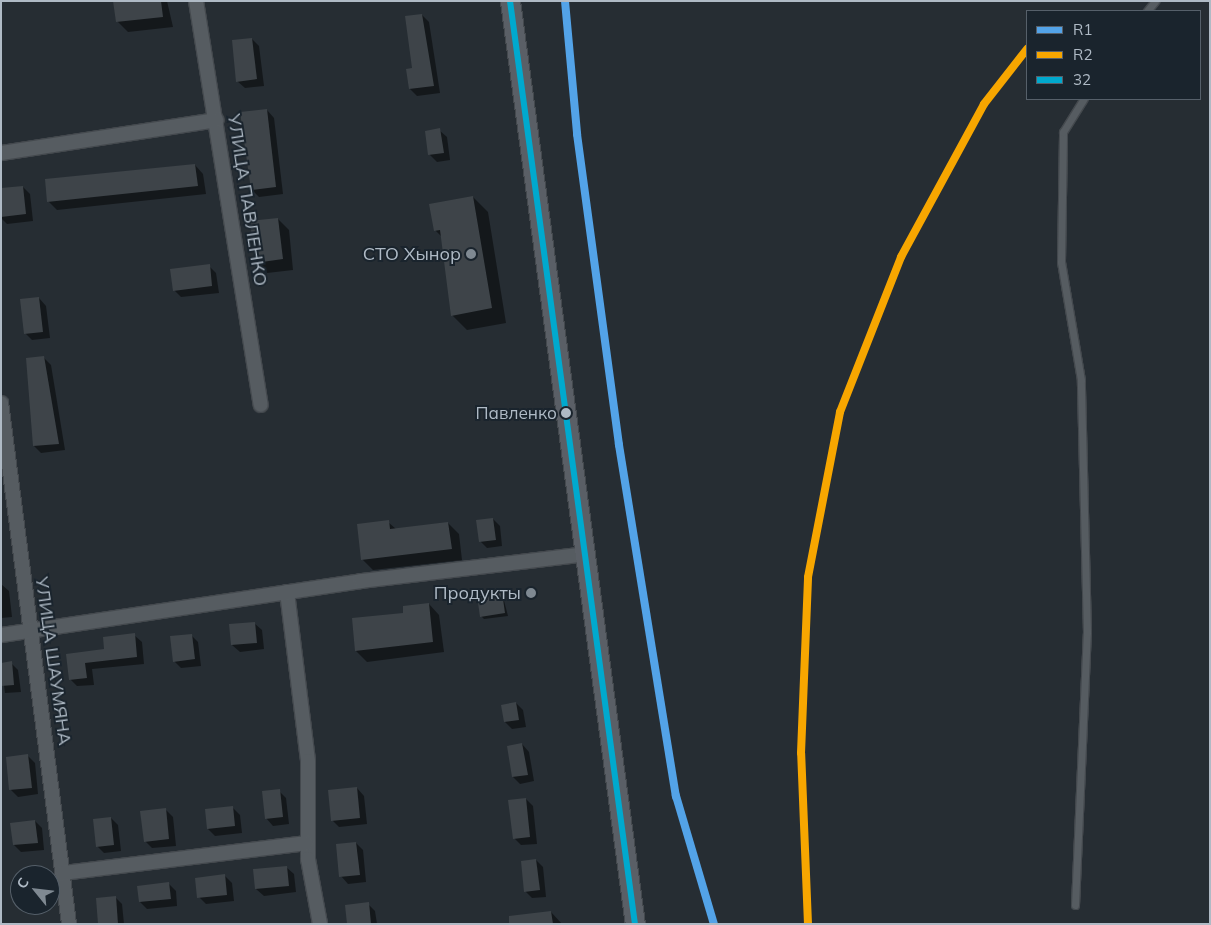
<!DOCTYPE html>
<meta charset="utf-8">
<style>
body{margin:0}
#map{position:relative;width:1211px;height:925px;overflow:hidden;background:#262d33;font-family:Mulish,sans-serif}
div>[style]{position:absolute}
[style*='--x']{left:calc(var(--x)*1px);top:calc(var(--y)*1px);width:calc(var(--w)*1px);rotate:calc(var(--a)*1deg)}
.shadow>*{inset:0;background:#0007}
.building>*{inset:0;background:#3e4449}
.roads{filter:drop-shadow(1px 0 #44494e) drop-shadow(-1px 0 #44494e) drop-shadow(0 1px #44494e) drop-shadow(0 -1px #44494e)}
.lane>*{height:7px;margin:-3.5px;padding:0 3.5px;transform-origin:3.5px;border-radius:3.5px;background:#565c61}
.street>*{height:14px;margin:-7px;padding:0 7px;transform-origin:7px;border-radius:7px;background:#565c61}
.secondary>*{height:19px;margin:-9.5px;padding:0 9.5px;transform-origin:9.5px;border-radius:9.5px;background:#5a5f66}
.bus-1>*{height:6px;margin:-3px;padding:0 3px;transform-origin:3px;border-radius:3px;background:#00a9ce}
.rail-1>*{height:8px;margin:-4px;padding:0 4px;transform-origin:4px;border-radius:4px;background:#53a3e8}
.rail-2>*{height:8px;margin:-4px;padding:0 4px;transform-origin:4px;border-radius:4px;background:#f7a600}
.dots>*{width:14px;height:14px;translate:-50% -50%;box-sizing:border-box;border:2px solid #1a242d;border-radius:50%}
span{translate:-50% -50%;white-space:nowrap;text-align:center;line-height:1.15;-webkit-text-stroke:4px #1a242d;paint-order:stroke}
.bus-label{font-size:17px;color:#afbac5}
.right{translate:-100% -50%;text-align:right}
.street-label{font-size:18px;color:#afbac5}
.poi-label{font-size:18px;color:#afbac5}
.frame{position:absolute;inset:0;border:2px solid #afbac5;pointer-events:none}
.legend{position:absolute;left:1026px;top:10px;width:175px;height:90px;box-sizing:border-box;background:#1a242d;border:1px solid #56606a;margin:0;padding:6px 9px;list-style:none;font-size:15px;color:#afbac5}
.legend li{display:flex;align-items:center;gap:10px;height:25px}
.legend b{width:25px;border:1px solid #56606a}
.north{position:absolute;left:10px;top:865px;width:50px;height:50px;box-sizing:border-box;background:#1a242d;border:1px solid #56606a;border-radius:50%;rotate:299deg;font-size:14px;font-weight:700;line-height:20px;text-align:center;color:#afbac5}
.north::after{content:'';display:block;margin:auto;width:18px;height:22px;background:#7f8992;clip-path:polygon(50% 0,100% 100%,50% 72%,0 100%)}
</style>
<div id="map">
<div class="shadow">
<i style="clip-path:polygon(115px 1px,167px 1px,173px 27px,128px 32px,117px 21px)"></i>
<i style="clip-path:polygon(422px 15px,429px 22px,440px 93px,417px 96px,410px 89px)"></i>
<i style="clip-path:polygon(252px 39px,259px 46px,264px 86px,245px 88px,237px 81px)"></i>
<i style="clip-path:polygon(267px 110px,274px 118px,283px 194px,259px 197px,252px 190px)"></i>
<i style="clip-path:polygon(439px 130px,447px 137px,450px 160px,437px 162px,430px 155px)"></i>
<i style="clip-path:polygon(195px 165px,203px 174px,206px 194px,57px 210px,48px 201px)"></i>
<i style="clip-path:polygon(23px 187px,30px 194px,33px 221px,7px 224px,1px 218px,1px 189px)"></i>
<i style="clip-path:polygon(473px 197px,488px 212px,506px 323px,467px 330px,452px 315px,442px 237px,435px 230px)"></i>
<i style="clip-path:polygon(278px 219px,289px 230px,293px 270px,267px 273px,256px 262px)"></i>
<i style="clip-path:polygon(209px 266px,216px 273px,219px 293px,181px 297px,174px 290px)"></i>
<i style="clip-path:polygon(39px 298px,46px 306px,50px 338px,32px 340px,25px 333px)"></i>
<i style="clip-path:polygon(44px 358px,51px 365px,65px 450px,41px 453px,34px 446px,27px 359px)"></i>
<i style="clip-path:polygon(493px 519px,500px 526px,502px 546px,487px 548px,480px 541px)"></i>
<i style="clip-path:polygon(388px 522px,396px 529px,448px 523px,459px 534px,462px 560px,373px 570px,362px 559px)"></i>
<i style="clip-path:polygon(1px 584px,9px 591px,12px 617px,1px 618px)"></i>
<i style="clip-path:polygon(502px 593px,508px 616px,484px 619px,481px 616px)"></i>
<i style="clip-path:polygon(429px 604px,439px 615px,444px 652px,367px 662px,356px 651px,405px 614px)"></i>
<i style="clip-path:polygon(254px 623px,262px 630px,264px 649px,240px 652px,232px 645px)"></i>
<i style="clip-path:polygon(134px 635px,142px 642px,144px 664px,92px 669px,94px 685px,77px 686px,70px 679px,67px 655px,105px 650px)"></i>
<i style="clip-path:polygon(191px 635px,198px 642px,201px 666px,181px 668px,174px 661px)"></i>
<i style="clip-path:polygon(11px 663px,18px 670px,21px 692px,5px 693px,1px 664px)"></i>
<i style="clip-path:polygon(516px 703px,523px 710px,526px 727px,512px 729px,505px 722px)"></i>
<i style="clip-path:polygon(522px 744px,529px 752px,534px 781px,520px 784px,513px 777px)"></i>
<i style="clip-path:polygon(28px 756px,35px 763px,38px 794px,18px 797px,11px 790px)"></i>
<i style="clip-path:polygon(357px 788px,364px 796px,367px 824px,339px 827px,332px 820px)"></i>
<i style="clip-path:polygon(279px 791px,286px 798px,289px 824px,273px 826px,266px 818px)"></i>
<i style="clip-path:polygon(526px 799px,533px 806px,537px 844px,521px 845px,514px 838px)"></i>
<i style="clip-path:polygon(233px 808px,240px 815px,242px 833px,215px 836px,208px 829px)"></i>
<i style="clip-path:polygon(165px 809px,173px 817px,176px 846px,152px 848px,145px 841px)"></i>
<i style="clip-path:polygon(111px 818px,118px 825px,121px 851px,104px 853px,97px 846px)"></i>
<i style="clip-path:polygon(35px 821px,42px 828px,44px 850px,21px 852px,14px 845px)"></i>
<i style="clip-path:polygon(356px 843px,363px 850px,366px 882px,348px 884px,341px 876px)"></i>
<i style="clip-path:polygon(536px 860px,543px 867px,546px 897px,532px 898px,525px 891px)"></i>
<i style="clip-path:polygon(286px 867px,294px 874px,296px 892px,264px 896px,256px 889px)"></i>
<i style="clip-path:polygon(40px 873px,42px 875px,24px 875px)"></i>
<i style="clip-path:polygon(225px 876px,232px 883px,234px 901px,206px 904px,199px 897px)"></i>
<i style="clip-path:polygon(169px 884px,176px 891px,177px 906px,147px 909px,140px 902px)"></i>
<i style="clip-path:polygon(115px 897px,122px 904px,124px 924px,100px 924px)"></i>
<i style="clip-path:polygon(368px 904px,375px 911px,377px 924px,349px 924px)"></i>
<i style="clip-path:polygon(551px 912px,562px 924px,532px 924px)"></i>
</div>
<div class="building">
<i style="clip-path:polygon(113px 1px,161px 1px,163px 17px,116px 22px)"></i>
<i style="clip-path:polygon(422px 14px,434px 86px,409px 89px,406px 69px,412px 68px,405px 16px)"></i>
<i style="clip-path:polygon(252px 38px,257px 79px,236px 82px,232px 40px)"></i>
<i style="clip-path:polygon(267px 109px,276px 187px,251px 190px,240px 112px)"></i>
<i style="clip-path:polygon(440px 128px,444px 153px,428px 155px,425px 131px)"></i>
<i style="clip-path:polygon(195px 164px,198px 186px,47px 202px,45px 179px)"></i>
<i style="clip-path:polygon(23px 186px,26px 214px,1px 217px,1px 188px)"></i>
<i style="clip-path:polygon(473px 196px,492px 308px,451px 316px,440px 230px,434px 231px,429px 204px)"></i>
<i style="clip-path:polygon(278px 218px,283px 259px,255px 263px,250px 221px)"></i>
<i style="clip-path:polygon(210px 264px,212px 286px,173px 291px,170px 269px)"></i>
<i style="clip-path:polygon(39px 297px,43px 332px,24px 334px,20px 299px)"></i>
<i style="clip-path:polygon(44px 356px,59px 444px,33px 446px,26px 358px)"></i>
<i style="clip-path:polygon(493px 518px,496px 540px,479px 542px,476px 520px)"></i>
<i style="clip-path:polygon(389px 520px,390px 529px,448px 522px,452px 549px,361px 560px,357px 524px)"></i>
<i style="clip-path:polygon(502px 592px,505px 613px,480px 617px,477px 595px)"></i>
<i style="clip-path:polygon(429px 603px,433px 642px,355px 651px,352px 618px,403px 613px,403px 606px)"></i>
<i style="clip-path:polygon(255px 622px,257px 643px,231px 645px,229px 624px)"></i>
<i style="clip-path:polygon(135px 633px,137px 657px,85px 663px,87px 678px,69px 680px,66px 654px,104px 649px,103px 637px)"></i>
<i style="clip-path:polygon(192px 634px,195px 659px,173px 662px,170px 636px)"></i>
<i style="clip-path:polygon(12px 661px,14px 685px,1px 686px,1px 663px)"></i>
<i style="clip-path:polygon(516px 702px,519px 720px,504px 722px,501px 705px)"></i>
<i style="clip-path:polygon(522px 743px,528px 775px,512px 777px,507px 746px)"></i>
<i style="clip-path:polygon(28px 754px,32px 788px,9px 790px,6px 757px)"></i>
<i style="clip-path:polygon(357px 787px,360px 818px,331px 821px,328px 790px)"></i>
<i style="clip-path:polygon(280px 789px,283px 817px,265px 819px,262px 791px)"></i>
<i style="clip-path:polygon(526px 798px,530px 837px,513px 839px,508px 800px)"></i>
<i style="clip-path:polygon(233px 806px,235px 826px,207px 829px,205px 809px)"></i>
<i style="clip-path:polygon(166px 808px,169px 839px,144px 842px,140px 811px)"></i>
<i style="clip-path:polygon(111px 817px,114px 845px,96px 847px,93px 819px)"></i>
<i style="clip-path:polygon(35px 820px,38px 843px,13px 845px,10px 823px)"></i>
<i style="clip-path:polygon(356px 842px,360px 875px,339px 877px,336px 844px)"></i>
<i style="clip-path:polygon(536px 859px,540px 890px,524px 892px,521px 861px)"></i>
<i style="clip-path:polygon(287px 866px,289px 886px,255px 889px,253px 869px)"></i>
<i style="clip-path:polygon(225px 874px,227px 895px,197px 898px,195px 878px)"></i>
<i style="clip-path:polygon(169px 882px,171px 899px,139px 902px,137px 886px)"></i>
<i style="clip-path:polygon(116px 896px,118px 924px,98px 924px,96px 898px)"></i>
<i style="clip-path:polygon(369px 902px,371px 924px,347px 924px,345px 905px)"></i>
<i style="clip-path:polygon(551px 911px,553px 924px,509px 924px,509px 916px)"></i>
</div>
<div class="roads">
<div class="lane">
<i style="--x:1147;--y:11;--w:13;--a:-51"></i>
<i style="--x:1075;--y:905;--w:272;--a:-87.5"></i>
<i style="--x:1087;--y:633;--w:253;--a:-91.4"></i>
<i style="--x:1081;--y:380;--w:120;--a:-99.6"></i>
<i style="--x:1061;--y:262;--w:130;--a:-89.1"></i>
<i style="--x:1063;--y:132;--w:39;--a:-58"></i>
</div>
<div class="street">
<i style="--x:196;--y:1;--w:409;--a:80.9"></i>
<i style="--x:1;--y:153;--w:218;--a:-8.7"></i>
<i style="--x:1;--y:403;--w:525;--a:82.56"></i>
<i style="--x:287;--y:592;--w:170;--a:82.9"></i>
<i style="--x:308;--y:761;--w:98;--a:90"></i>
<i style="--x:308;--y:859;--w:66;--a:79.5"></i>
<i style="--x:1;--y:635;--w:364;--a:-8.5"></i>
<i style="--x:361;--y:581;--w:227;--a:-6.8"></i>
<i style="--x:63;--y:873;--w:245;--a:-7"></i>
</div>
<div class="secondary">
<i style="--x:510;--y:1;--w:931;--a:82.29"></i>
</div>
</div>
<div class="bus-1">
<i style="--x:510;--y:1;--w:931;--a:82.29"></i>
</div>
<div class="rail-1">
<i style="--x:565;--y:1;--w:134;--a:84.8"></i>
<i style="--x:577;--y:134;--w:314;--a:82.3"></i>
<i style="--x:619;--y:445;--w:356;--a:80.8"></i>
<i style="--x:676;--y:796;--w:134;--a:73.5"></i>
</div>
<div class="rail-2">
<i style="--x:808;--y:924;--w:171;--a:-92.3"></i>
<i style="--x:801;--y:753;--w:176;--a:-87.7"></i>
<i style="--x:808;--y:577;--w:168;--a:-79"></i>
<i style="--x:840;--y:412;--w:167;--a:-68.5"></i>
<i style="--x:901;--y:257;--w:174;--a:-61.5"></i>
<i style="--x:984;--y:104;--w:70;--a:-52"></i>
</div>
<div class="dots">
<i style="left:471px;top:254px;background:#7f8992"></i>
<i style="left:566px;top:413px;background:#afbac5"></i>
<i style="left:531px;top:593px;background:#7f8992"></i>
</div>
<div class="bus-label">
<span class="right" style="left:557px;top:413px">Павленко</span>
</div>
<div class="street-label">
<span style="left:247px;top:200px;rotate:81deg">УЛИЦА ПАВЛЕНКО</span>
<span style="left:53px;top:661px;rotate:82deg">УЛИЦА ШАУМЯНА</span>
</div>
<div class="poi-label">
<span class="right" style="left:461px;top:254px">СТО Хынор</span>
<span class="right" style="left:521px;top:593px">Продукты</span>
</div>
<div class="frame"></div>
<ul class="legend">
<li><b style="height:6px;background:#53a3e8"></b>R1</li>
<li><b style="height:6px;background:#f7a600"></b>R2</li>
<li><b style="height:6px;background:#00a9ce"></b>32</li>
</ul>
<div class="north">С</div>
</div>
